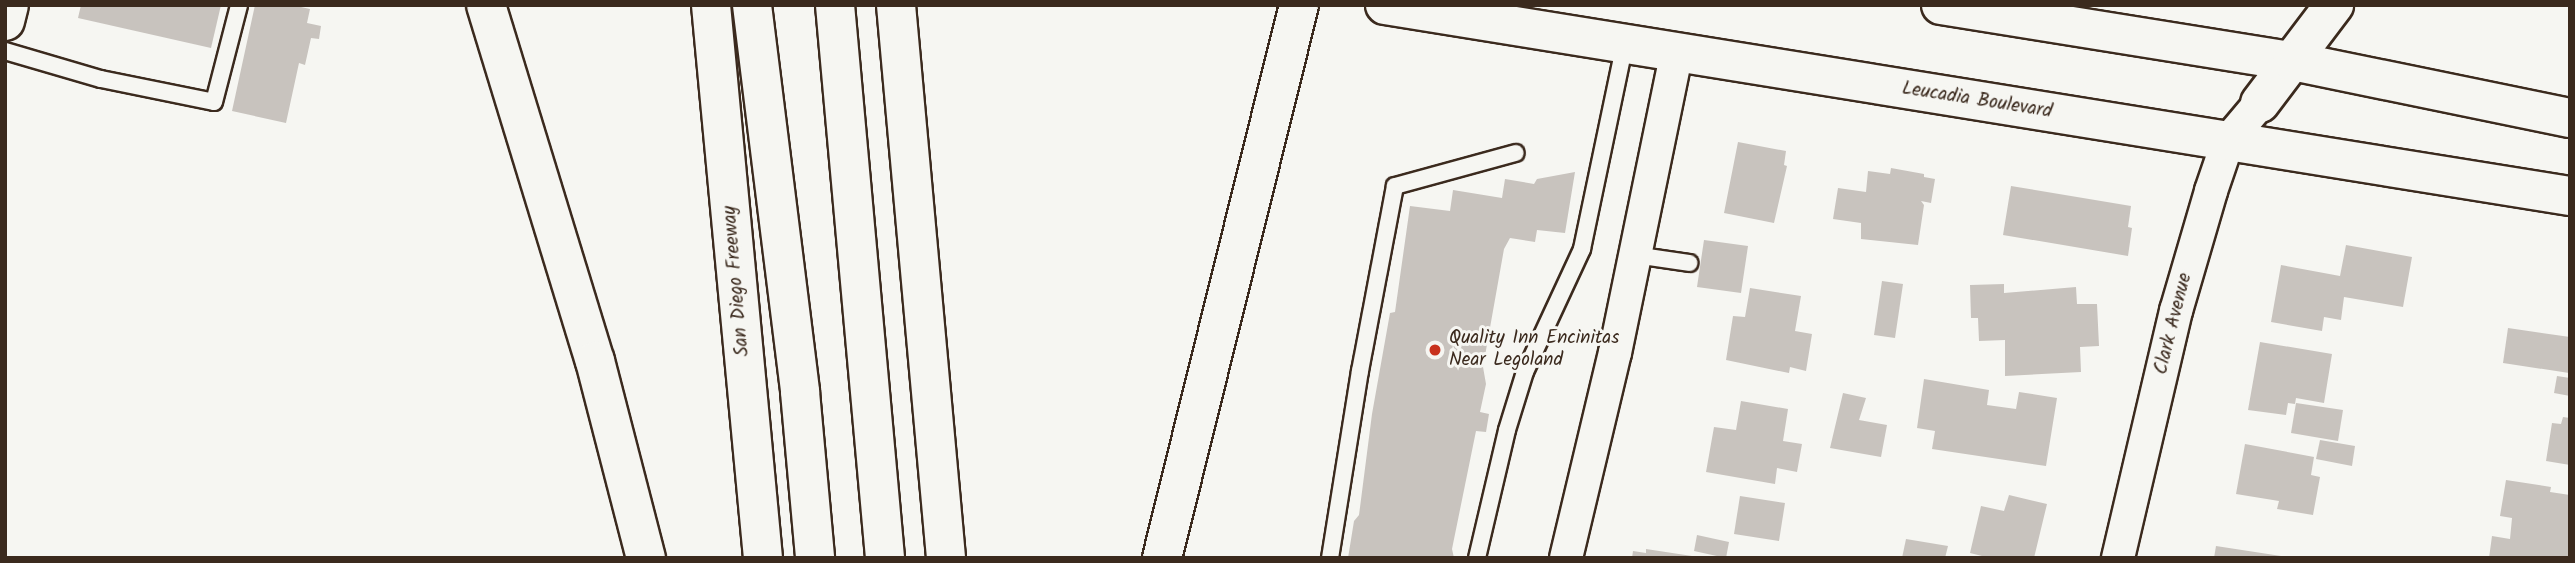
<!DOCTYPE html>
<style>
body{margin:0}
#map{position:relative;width:2575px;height:563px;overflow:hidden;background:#f6f6f2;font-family:Kalam,sans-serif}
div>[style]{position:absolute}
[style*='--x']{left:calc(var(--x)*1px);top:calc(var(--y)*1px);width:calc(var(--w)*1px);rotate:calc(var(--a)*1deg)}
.building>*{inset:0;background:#c8c3be}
.roads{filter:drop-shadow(2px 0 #3b2a1e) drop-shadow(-2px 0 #3b2a1e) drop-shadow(0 2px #3b2a1e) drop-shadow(0 -2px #3b2a1e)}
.service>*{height:16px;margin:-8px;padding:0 8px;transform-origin:8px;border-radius:8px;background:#f6f6f2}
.minor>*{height:32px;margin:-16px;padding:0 16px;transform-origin:16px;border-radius:16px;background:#f6f6f2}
.tertiary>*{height:38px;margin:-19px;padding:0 19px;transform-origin:19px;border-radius:19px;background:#f6f6f2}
.primary>*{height:38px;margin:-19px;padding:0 19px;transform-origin:19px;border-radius:19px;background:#f6f6f2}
.motorway>*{height:38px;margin:-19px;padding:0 19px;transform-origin:19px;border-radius:19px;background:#f6f6f2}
.dots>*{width:19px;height:19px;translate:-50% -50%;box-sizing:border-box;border:4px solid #f6f6f2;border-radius:50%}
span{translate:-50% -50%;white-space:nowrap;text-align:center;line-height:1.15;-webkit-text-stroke:6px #f6f6f2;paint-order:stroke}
.street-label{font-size:19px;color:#3b2a1e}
.poi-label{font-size:19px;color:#3b2a1e}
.left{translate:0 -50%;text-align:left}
.frame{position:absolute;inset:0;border:7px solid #3b2a1e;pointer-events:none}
</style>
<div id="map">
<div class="building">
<i style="clip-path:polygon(81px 5px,221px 5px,211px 48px,78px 18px)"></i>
<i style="clip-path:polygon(255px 5px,292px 5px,310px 9px,307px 23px,321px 26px,319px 39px,311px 38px,305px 65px,299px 63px,286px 123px,232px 111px)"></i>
<i style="clip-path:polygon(1738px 142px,1786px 151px,1784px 165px,1787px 166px,1774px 223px,1724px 213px)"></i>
<i style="clip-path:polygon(1891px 168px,1924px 174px,1924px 177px,1935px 179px,1931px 203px,1921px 201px,1924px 205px,1918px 245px,1861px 239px,1861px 223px,1833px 219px,1838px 188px,1866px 192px,1868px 171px,1890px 174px)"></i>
<i style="clip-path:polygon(1575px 172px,1565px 233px,1537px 230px,1535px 242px,1510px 238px,1504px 249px,1483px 367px,1486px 384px,1480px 412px,1489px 414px,1486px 432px,1476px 431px,1452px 549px,1454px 558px,1348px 558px,1354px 521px,1359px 515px,1372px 414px,1390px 313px,1395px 312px,1410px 206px,1450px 211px,1453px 190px,1502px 198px,1505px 179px,1534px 184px,1537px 179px)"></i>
<i style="clip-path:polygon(2011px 186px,2131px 206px,2128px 227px,2132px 228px,2128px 256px,2003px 235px)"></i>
<i style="clip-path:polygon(1704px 240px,1748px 246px,1741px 293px,1697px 287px)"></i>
<i style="clip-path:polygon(2346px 245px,2412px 257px,2403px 307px,2344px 297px,2341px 320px,2324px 317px,2322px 331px,2271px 322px,2281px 265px,2340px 276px)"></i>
<i style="clip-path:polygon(1882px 281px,1903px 284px,1895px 338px,1874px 335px)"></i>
<i style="clip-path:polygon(2004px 284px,2004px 293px,2076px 287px,2077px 304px,2097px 304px,2099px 346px,2080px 347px,2081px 372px,2005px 376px,2005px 340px,1979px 341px,1978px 318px,1971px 318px,1970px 285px)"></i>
<i style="clip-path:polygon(1750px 288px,1801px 296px,1795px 331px,1812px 334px,1806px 371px,1790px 367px,1789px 373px,1726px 360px,1733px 316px,1745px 317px)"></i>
<i style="clip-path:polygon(2508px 328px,2570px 337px,2569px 373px,2503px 363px)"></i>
<i style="clip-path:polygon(2260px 342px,2332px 354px,2324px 403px,2296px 398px,2295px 404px,2288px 403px,2286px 415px,2248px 410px)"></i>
<i style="clip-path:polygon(2557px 376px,2570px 378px,2570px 396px,2554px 393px)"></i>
<i style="clip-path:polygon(1924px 379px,1989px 390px,1987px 405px,2016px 409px,2019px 392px,2057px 398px,2046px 466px,1932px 449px,1935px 431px,1917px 428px)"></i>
<i style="clip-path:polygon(1843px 393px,1866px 398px,1859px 420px,1887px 425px,1881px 457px,1830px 448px)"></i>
<i style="clip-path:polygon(1741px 401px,1788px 409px,1783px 441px,1802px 444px,1797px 472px,1777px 468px,1775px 484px,1706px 472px,1714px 427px,1736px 430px)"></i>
<i style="clip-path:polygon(2296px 403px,2343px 410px,2338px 441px,2291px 433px)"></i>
<i style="clip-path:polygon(2563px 417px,2570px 418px,2570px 465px,2546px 461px,2552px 423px,2561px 424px)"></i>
<i style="clip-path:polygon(2320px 440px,2355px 446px,2352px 466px,2316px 459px)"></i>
<i style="clip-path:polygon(2245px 444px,2314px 457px,2311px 475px,2320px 477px,2313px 515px,2277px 509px,2279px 501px,2236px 494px)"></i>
<i style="clip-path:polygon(2506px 480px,2551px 487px,2550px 492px,2570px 495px,2570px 558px,2489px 558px,2492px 536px,2510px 539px,2512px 518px,2500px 516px)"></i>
<i style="clip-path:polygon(2009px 495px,2047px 504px,2034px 558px,1990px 558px,1970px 553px,1981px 506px,2004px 511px)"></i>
<i style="clip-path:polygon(1740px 496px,1785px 503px,1779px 541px,1734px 534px)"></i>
<i style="clip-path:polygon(1697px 535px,1729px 542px,1726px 558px,1694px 551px)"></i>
<i style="clip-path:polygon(1906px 539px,1948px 546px,1945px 558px,1902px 558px)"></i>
<i style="clip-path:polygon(2216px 546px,2281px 556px,2280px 558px,2214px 558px)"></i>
<i style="clip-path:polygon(1646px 549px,1692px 556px,1692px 558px,1632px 558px,1633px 551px,1646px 553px)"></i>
</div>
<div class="roads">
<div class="service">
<i style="--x:5;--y:51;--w:100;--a:16.3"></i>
<i style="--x:101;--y:79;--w:115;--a:11.5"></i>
<i style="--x:214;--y:102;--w:100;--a:-75.5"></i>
<i style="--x:1635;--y:255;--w:55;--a:8.4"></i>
<i style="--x:1330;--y:558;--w:189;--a:-80.9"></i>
<i style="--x:1360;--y:371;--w:188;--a:-79.3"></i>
<i style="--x:1395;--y:186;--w:125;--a:-15.3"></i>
<i style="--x:1477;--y:558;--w:131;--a:-76.8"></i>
<i style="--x:1507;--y:430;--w:61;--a:-72.8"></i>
<i style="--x:1525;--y:372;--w:136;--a:-65.1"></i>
<i style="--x:1582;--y:249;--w:209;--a:-78.2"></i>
</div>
<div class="minor">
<i style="--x:1566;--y:558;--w:211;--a:-76.6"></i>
<i style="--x:1615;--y:353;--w:307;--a:-78.4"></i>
<i style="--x:2118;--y:558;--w:254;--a:-76.8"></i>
<i style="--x:2176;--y:311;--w:125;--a:-73.7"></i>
<i style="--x:2211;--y:191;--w:53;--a:-71.2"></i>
<i style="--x:2228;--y:141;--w:50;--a:-49.9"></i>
</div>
<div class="tertiary">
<i style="--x:5;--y:21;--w:16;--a:-76"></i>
<i style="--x:2260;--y:103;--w:123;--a:-52.9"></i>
</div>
<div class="primary">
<i style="--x:1385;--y:5;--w:1200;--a:9.16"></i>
<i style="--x:1941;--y:5;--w:355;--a:9.1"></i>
<i style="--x:2292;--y:61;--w:284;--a:11.6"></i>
</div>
<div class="motorway">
<i style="--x:486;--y:5;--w:372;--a:73"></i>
<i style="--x:595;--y:361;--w:203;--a:75.5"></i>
<i style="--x:711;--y:5;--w:555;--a:84.63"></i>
<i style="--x:752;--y:5;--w:390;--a:82.9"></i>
<i style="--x:800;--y:392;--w:167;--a:84.8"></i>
<i style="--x:835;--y:5;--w:555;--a:84.83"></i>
<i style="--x:896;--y:5;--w:555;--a:84.83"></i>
<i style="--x:1162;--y:558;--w:570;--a:-76.09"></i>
</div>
</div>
<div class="dots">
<i style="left:1435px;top:350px;background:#c8321e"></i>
</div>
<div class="street-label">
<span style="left:1977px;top:101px;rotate:9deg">Leucadia Boulevard</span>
<span style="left:737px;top:281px;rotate:-95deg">San Diego Freeway</span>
<span style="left:2174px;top:324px;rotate:-76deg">Clark Avenue</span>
</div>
<div class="poi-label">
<span class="left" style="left:1449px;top:350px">Quality Inn Encinitas<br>Near Legoland</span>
</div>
<div class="frame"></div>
</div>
